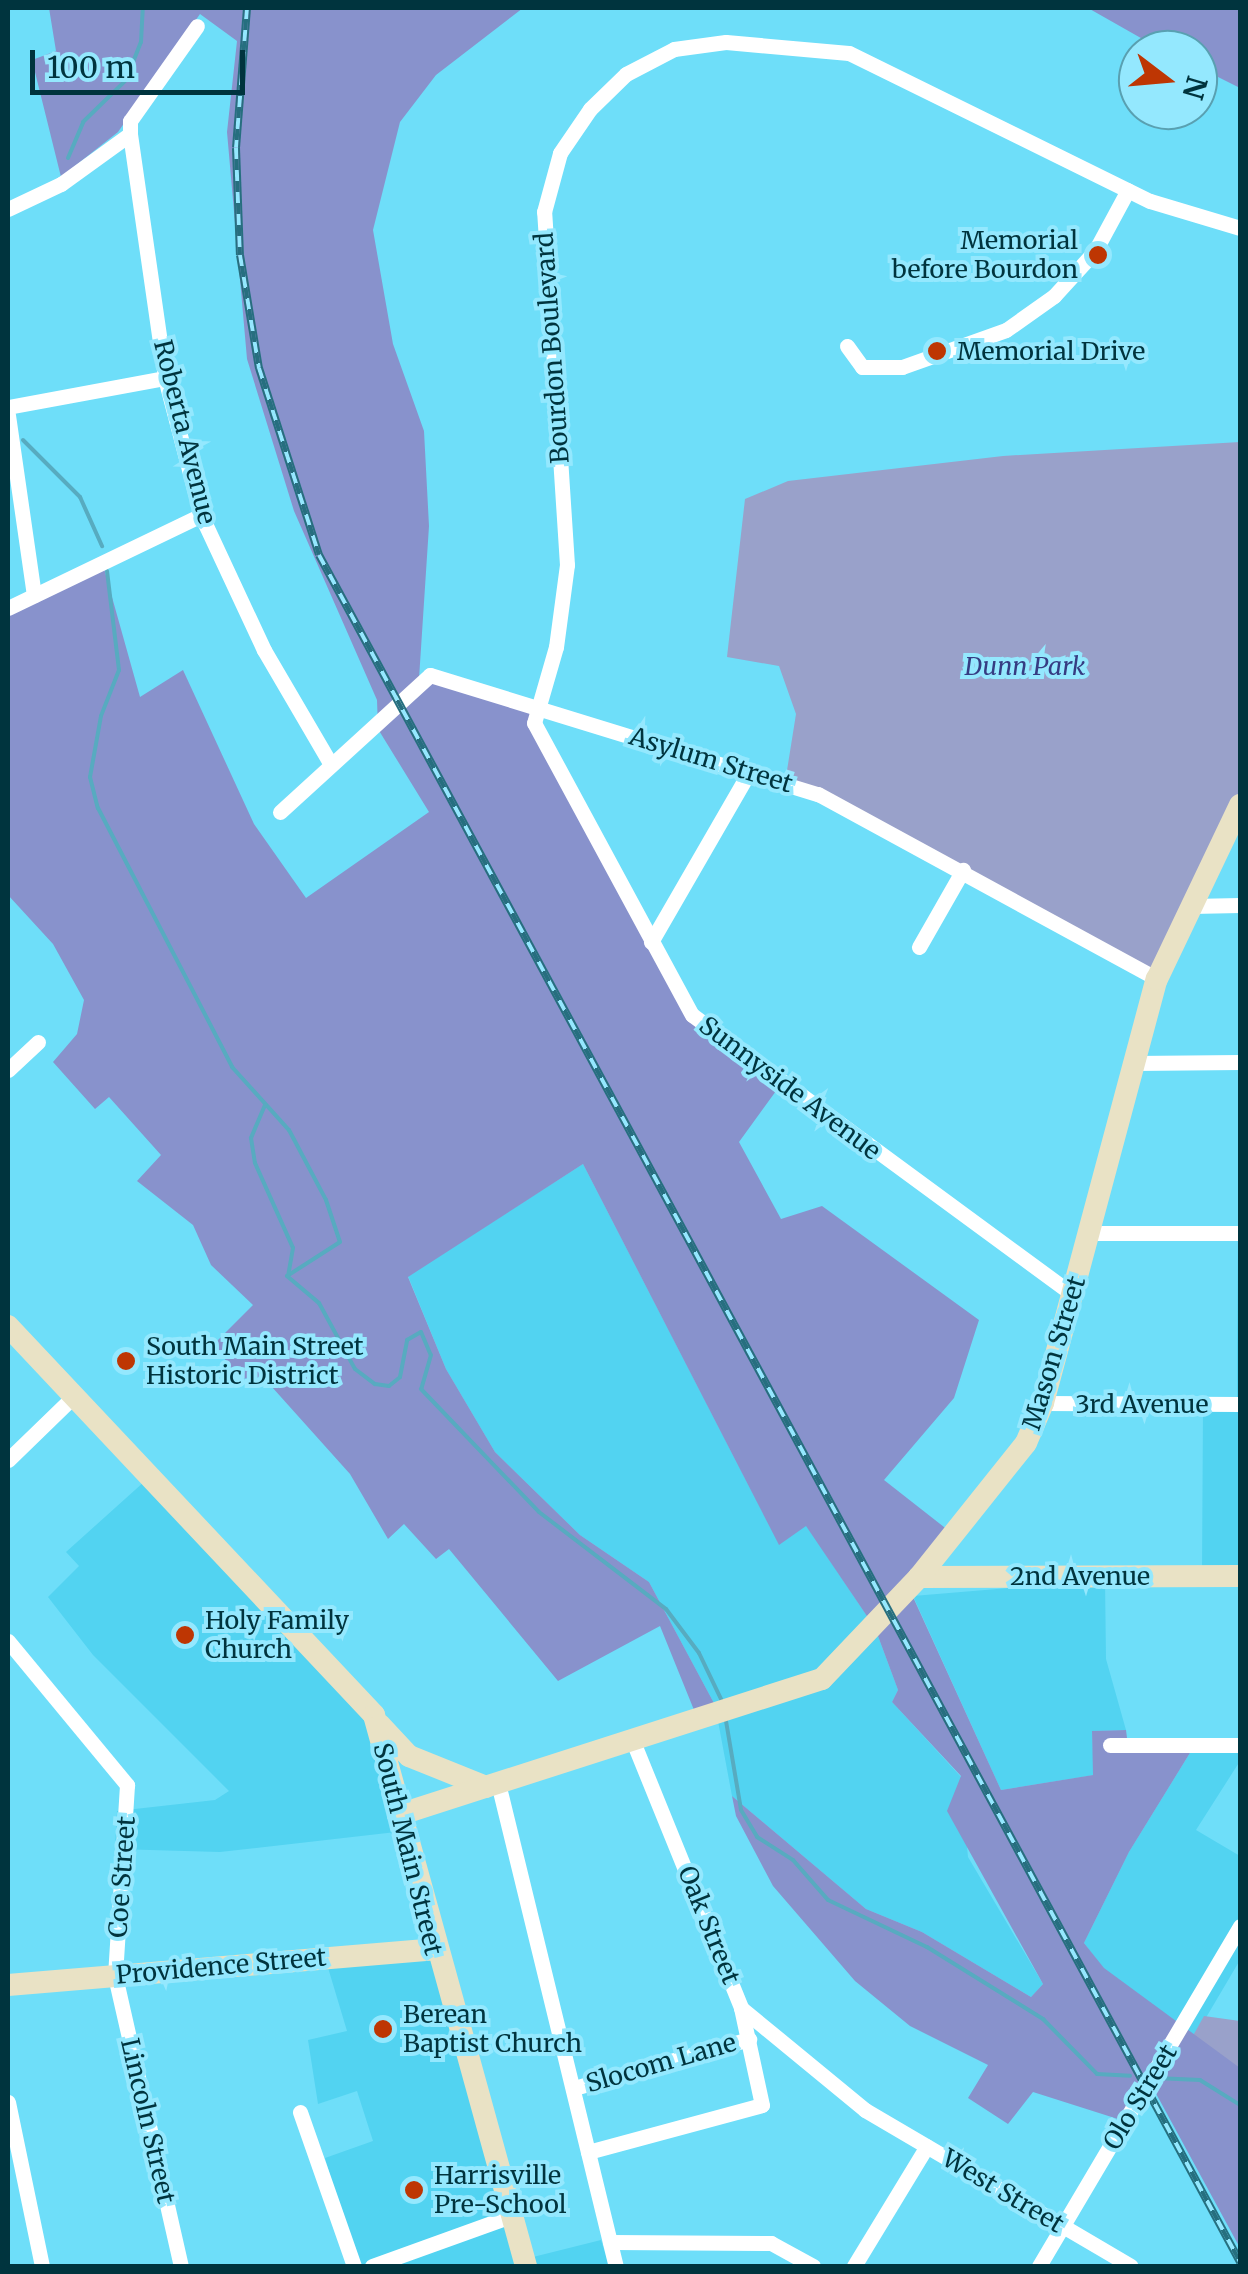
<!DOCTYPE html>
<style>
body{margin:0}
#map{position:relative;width:1248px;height:2274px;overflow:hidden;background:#6edef9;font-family:Merriweather,serif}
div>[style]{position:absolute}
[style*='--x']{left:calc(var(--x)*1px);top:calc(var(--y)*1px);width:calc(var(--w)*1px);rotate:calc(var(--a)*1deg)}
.built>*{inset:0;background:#52d3f1}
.green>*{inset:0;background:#99a1ca}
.forest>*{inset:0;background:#8892cc}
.stream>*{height:4px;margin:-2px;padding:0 2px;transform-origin:2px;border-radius:2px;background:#57abc0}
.street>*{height:15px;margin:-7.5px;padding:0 7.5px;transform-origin:7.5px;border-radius:7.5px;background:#fff}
.secondary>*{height:22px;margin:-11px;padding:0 11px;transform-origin:11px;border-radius:11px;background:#e9e2c5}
.rail>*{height:8px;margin-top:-4px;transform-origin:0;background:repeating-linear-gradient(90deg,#94e8fe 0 11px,#266f7f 0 22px);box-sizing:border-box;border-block:2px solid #266f7f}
.dots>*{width:28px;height:28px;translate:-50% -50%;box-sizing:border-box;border:5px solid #94e8fe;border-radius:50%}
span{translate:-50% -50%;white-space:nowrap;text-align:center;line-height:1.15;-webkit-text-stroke:8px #94e8fe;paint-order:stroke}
.poi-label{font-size:25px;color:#00343e}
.right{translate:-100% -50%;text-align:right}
.left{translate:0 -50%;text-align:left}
.street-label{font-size:25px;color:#00343e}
.park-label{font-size:25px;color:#363c82;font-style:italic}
.frame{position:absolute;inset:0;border:10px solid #00343e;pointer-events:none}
.north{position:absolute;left:1118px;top:30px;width:100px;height:100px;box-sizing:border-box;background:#94e8fe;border:2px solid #59a0b1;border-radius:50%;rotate:106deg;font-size:28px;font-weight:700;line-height:40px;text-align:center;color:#00343e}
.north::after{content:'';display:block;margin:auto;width:35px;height:45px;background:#be3603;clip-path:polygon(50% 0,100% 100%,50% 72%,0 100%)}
.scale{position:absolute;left:30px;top:50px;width:215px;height:45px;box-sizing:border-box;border:5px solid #00343e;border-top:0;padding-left:12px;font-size:30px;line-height:35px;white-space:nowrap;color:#00343e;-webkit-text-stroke:8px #94e8fe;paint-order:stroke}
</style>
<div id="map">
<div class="built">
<i style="clip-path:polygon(583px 1164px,779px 1544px,806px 1525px,875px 1628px,898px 1690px,892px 1702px,961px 1777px,968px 1857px,1043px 1984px,1031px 1997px,922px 1932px,866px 1909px,732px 1796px,715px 1705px,649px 1582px,580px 1535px,495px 1452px,446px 1369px,408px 1276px)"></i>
<i style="clip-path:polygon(1237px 1236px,1240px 1573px,1202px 1573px,1203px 1409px,1237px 1408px)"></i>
<i style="clip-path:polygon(145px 1481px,366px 1716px,396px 1832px,220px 1852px,115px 1849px,117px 1811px,215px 1800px,229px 1791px,93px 1655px,48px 1597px,79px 1566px,66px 1552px)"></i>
<i style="clip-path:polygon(1105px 1580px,1106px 1659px,1126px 1730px,1092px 1731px,1094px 1775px,1001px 1790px,913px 1596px)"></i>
<i style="clip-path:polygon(1193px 1748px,1240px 1748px,1240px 1761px,1196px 1830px,1240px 1856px,1240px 1960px,1194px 2038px,1103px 1968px,1084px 1943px,1129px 1852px)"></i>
<i style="clip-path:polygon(427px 1945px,517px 2261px,601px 2240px,609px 2266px,357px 2266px,325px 2158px,373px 2141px,357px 2091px,318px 2104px,308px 2040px,347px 2031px,326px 1961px)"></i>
</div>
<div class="green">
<i style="clip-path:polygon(1240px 442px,1240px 792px,1152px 973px,785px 783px,796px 714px,779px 666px,727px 657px,745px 499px,788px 481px,1003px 456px)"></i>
<i style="clip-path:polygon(1204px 2016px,1240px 2021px,1240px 2173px,1185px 2050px)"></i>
</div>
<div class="forest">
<i style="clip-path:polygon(49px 8px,523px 8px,436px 75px,400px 122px,373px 230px,393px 344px,424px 431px,429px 526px,418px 694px,440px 675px,539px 705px,533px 724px,693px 1020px,776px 1091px,739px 1142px,781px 1219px,822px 1206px,979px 1320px,954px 1398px,884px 1480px,958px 1538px,913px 1597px,1001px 1790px,1093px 1775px,1092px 1731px,1126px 1730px,1128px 1746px,1193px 1748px,1129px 1852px,1084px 1943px,1104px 1968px,1240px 2068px,1240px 2248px,1147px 2077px,1121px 2120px,1033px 2092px,1008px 2124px,968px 2098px,988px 2065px,910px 2026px,855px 1981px,773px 1886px,736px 1816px,732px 1796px,866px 1909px,922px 1932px,1031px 1997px,1043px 1984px,947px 1811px,961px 1776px,892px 1702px,898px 1690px,875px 1628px,806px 1526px,779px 1545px,583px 1164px,408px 1277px,446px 1369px,495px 1452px,580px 1535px,649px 1582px,715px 1705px,694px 1710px,660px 1626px,558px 1681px,449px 1549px,436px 1559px,404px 1524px,388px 1539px,350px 1474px,263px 1377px,239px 1379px,214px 1344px,253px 1305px,211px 1265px,193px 1225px,137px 1181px,161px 1155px,109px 1097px,95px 1109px,53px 1062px,77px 1034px,84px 1000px,53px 944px,8px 895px,8px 613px,103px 565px,140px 697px,183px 670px,254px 824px,306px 898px,429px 812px,378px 729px,377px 700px,294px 511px,247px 359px,227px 132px,237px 41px,200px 14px,118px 132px,61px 177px,32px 60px,56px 51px)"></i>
<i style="clip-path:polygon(1088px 8px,1240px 8px,1240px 88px,1198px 67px,1198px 50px,1162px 50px)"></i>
</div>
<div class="stream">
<i style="--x:68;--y:158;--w:39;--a:-67"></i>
<i style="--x:83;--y:122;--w:60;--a:-44.3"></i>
<i style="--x:126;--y:80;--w:41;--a:-68.5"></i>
<i style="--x:141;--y:42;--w:34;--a:-87"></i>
<i style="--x:23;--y:440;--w:81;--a:45"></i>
<i style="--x:80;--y:497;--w:54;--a:65.8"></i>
<i style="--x:107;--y:571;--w:100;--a:83.1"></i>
<i style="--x:119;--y:670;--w:49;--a:111.4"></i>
<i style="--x:101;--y:716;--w:62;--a:100.2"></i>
<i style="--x:90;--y:777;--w:32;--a:76"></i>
<i style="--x:98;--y:808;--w:292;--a:62.6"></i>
<i style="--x:232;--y:1067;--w:85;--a:47.9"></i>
<i style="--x:289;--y:1130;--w:79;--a:62.1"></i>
<i style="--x:326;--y:1200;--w:44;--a:71.6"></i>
<i style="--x:340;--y:1242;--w:63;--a:147.3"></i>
<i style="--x:287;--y:1276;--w:42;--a:40.2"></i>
<i style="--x:319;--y:1303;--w:75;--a:61.4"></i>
<i style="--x:355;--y:1369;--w:25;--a:37"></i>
<i style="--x:375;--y:1384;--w:14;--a:8"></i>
<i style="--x:389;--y:1386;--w:14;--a:-39"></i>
<i style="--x:400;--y:1377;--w:38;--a:-79"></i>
<i style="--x:407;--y:1340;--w:16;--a:-30"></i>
<i style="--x:421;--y:1332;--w:25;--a:67"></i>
<i style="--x:431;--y:1355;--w:35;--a:106"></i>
<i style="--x:421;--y:1389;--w:170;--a:46.2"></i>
<i style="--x:539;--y:1512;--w:160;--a:37.4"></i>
<i style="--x:666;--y:1609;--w:55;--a:53.1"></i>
<i style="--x:699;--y:1653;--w:53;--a:64.4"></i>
<i style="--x:265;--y:1105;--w:36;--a:113"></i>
<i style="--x:251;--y:1138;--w:25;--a:81"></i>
<i style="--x:255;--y:1163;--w:93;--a:65.9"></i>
<i style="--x:293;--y:1248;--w:28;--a:100"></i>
<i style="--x:726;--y:1721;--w:90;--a:80.4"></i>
<i style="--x:741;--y:1810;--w:31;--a:59"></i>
<i style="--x:757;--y:1837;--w:43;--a:32.6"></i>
<i style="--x:793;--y:1860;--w:53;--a:48.8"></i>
<i style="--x:828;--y:1900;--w:110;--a:25.4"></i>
<i style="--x:927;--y:1947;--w:137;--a:31.8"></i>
<i style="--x:1043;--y:2019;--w:77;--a:45.5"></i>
<i style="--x:1097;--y:2074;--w:33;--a:3"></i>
<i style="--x:1156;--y:2078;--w:44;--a:2.6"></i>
<i style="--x:1200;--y:2080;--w:47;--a:32"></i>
</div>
<div class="street">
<i style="--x:130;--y:134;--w:246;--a:81.8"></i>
<i style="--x:165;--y:378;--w:142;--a:75.3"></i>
<i style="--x:201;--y:515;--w:149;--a:65"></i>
<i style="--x:264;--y:650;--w:131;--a:59.7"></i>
<i style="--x:8;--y:209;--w:59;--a:-25.3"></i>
<i style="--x:61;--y:184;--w:85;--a:-35.9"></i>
<i style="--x:130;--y:134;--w:13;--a:-90"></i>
<i style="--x:130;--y:121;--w:116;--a:-54.8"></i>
<i style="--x:847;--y:346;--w:26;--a:54"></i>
<i style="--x:862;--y:367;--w:40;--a:0"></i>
<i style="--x:902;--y:367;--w:110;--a:-19.6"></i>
<i style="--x:1006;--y:330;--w:59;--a:-35.3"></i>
<i style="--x:1054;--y:296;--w:61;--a:-47.7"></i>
<i style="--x:1095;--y:251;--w:69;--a:-61.6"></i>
<i style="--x:8;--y:407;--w:160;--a:-10.5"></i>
<i style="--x:8;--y:415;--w:182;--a:81.8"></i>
<i style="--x:8;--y:608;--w:214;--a:-25.7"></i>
<i style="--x:280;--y:812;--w:203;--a:-42.4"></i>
<i style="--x:430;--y:675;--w:406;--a:17.1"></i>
<i style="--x:818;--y:794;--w:386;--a:28.6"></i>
<i style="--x:1191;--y:906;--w:49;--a:-1.2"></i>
<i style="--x:651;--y:942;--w:196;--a:-60"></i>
<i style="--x:919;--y:947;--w:89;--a:-60.3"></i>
<i style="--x:1134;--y:1063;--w:106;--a:-0.5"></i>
<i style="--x:8;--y:1070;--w:41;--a:-43"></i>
<i style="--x:1088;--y:1233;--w:152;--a:0"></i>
<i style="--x:1072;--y:1294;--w:471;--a:-143.7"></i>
<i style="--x:692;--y:1015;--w:332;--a:-118.4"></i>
<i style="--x:534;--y:723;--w:79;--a:-73.9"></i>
<i style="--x:556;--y:647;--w:83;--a:-82.4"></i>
<i style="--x:567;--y:565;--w:354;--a:-93.7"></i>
<i style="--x:544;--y:212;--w:61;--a:-74.8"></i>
<i style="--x:560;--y:153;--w:53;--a:-55.7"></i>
<i style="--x:590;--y:109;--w:50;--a:-44.2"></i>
<i style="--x:626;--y:74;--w:54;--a:-27.5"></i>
<i style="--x:674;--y:49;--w:52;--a:-7.7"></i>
<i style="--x:726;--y:42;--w:123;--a:5.1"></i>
<i style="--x:849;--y:53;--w:335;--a:26.2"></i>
<i style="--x:1150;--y:201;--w:94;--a:16.7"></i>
<i style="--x:1043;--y:1403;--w:197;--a:0.3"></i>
<i style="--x:8;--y:1460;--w:92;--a:-44.1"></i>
<i style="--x:8;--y:1641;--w:187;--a:50.4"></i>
<i style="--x:127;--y:1785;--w:191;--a:93.6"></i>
<i style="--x:115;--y:1976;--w:297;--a:77.2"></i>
<i style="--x:632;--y:1739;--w:290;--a:67.9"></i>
<i style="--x:741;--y:2008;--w:161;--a:39.4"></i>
<i style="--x:865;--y:2110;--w:308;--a:30.4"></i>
<i style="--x:1110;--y:1745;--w:130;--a:0"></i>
<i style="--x:498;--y:1783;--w:497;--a:76.3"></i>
<i style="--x:574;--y:2088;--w:182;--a:-15.6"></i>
<i style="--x:8;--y:2102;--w:167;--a:78.3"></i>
<i style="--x:300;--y:2112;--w:163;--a:70.7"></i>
<i style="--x:588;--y:2152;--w:180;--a:-15.1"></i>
<i style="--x:762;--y:2105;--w:99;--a:-102.2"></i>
<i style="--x:610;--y:2242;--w:161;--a:0.4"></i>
<i style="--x:771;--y:2243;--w:48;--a:28.7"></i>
<i style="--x:372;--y:2266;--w:145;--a:-19.8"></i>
<i style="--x:854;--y:2266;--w:140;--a:-58.7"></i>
<i style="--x:1039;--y:2266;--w:395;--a:-59.4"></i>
</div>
<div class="secondary">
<i style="--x:8;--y:1326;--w:534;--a:46.74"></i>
<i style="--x:374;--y:1715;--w:572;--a:74.58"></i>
<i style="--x:919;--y:1577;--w:321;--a:-0.2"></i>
<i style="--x:380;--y:1725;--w:42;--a:46.9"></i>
<i style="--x:409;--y:1756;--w:83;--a:21.9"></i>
<i style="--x:398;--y:1815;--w:445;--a:-17.8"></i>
<i style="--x:822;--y:1679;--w:141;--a:-46.4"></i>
<i style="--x:919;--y:1577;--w:171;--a:-51.4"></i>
<i style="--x:1026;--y:1443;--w:43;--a:-67"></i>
<i style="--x:1043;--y:1403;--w:439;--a:-75"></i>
<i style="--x:1157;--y:979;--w:193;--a:-64.5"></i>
<i style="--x:8;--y:1985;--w:428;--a:-4.8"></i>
</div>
<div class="rail">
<i style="--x:247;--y:8;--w:140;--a:94.5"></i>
<i style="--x:236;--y:148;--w:107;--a:87.9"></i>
<i style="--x:240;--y:255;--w:115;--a:80.5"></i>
<i style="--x:259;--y:368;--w:196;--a:72.2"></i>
<i style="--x:319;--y:555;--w:1940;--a:61.65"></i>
</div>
<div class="dots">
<i style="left:1098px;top:255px;background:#be3603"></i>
<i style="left:937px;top:351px;background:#be3603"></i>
<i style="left:126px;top:1361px;background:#be3603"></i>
<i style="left:185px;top:1635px;background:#be3603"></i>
<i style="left:383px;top:2029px;background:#be3603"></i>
<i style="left:414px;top:2190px;background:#be3603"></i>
</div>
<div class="poi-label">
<span class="right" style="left:1078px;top:255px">Memorial<br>before Bourdon</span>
<span class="left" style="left:957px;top:351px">Memorial Drive</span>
<span class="left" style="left:146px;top:1361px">South Main Street<br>Historic District</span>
<span class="left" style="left:205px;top:1635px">Holy Family<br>Church</span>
<span class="left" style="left:403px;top:2029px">Berean<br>Baptist Church</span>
<span class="left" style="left:434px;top:2190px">Harrisville<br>Pre-School</span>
</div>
<div class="street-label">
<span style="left:552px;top:348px;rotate:-94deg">Bourdon Boulevard</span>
<span style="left:185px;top:432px;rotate:76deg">Roberta Avenue</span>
<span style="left:711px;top:760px;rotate:17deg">Asylum Street</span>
<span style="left:790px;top:1088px;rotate:37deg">Sunnyside Avenue</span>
<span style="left:1054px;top:1353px;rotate:-73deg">Mason Street</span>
<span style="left:1142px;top:1404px">3rd Avenue</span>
<span style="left:1080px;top:1576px">2nd Avenue</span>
<span style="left:408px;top:1849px;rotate:76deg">South Main Street</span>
<span style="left:122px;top:1877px;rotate:-86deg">Coe Street</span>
<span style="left:709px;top:1925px;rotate:68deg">Oak Street</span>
<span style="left:221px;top:1966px;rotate:-5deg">Providence Street</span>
<span style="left:661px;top:2063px;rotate:-16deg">Slocom Lane</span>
<span style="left:1140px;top:2097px;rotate:-59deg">Olo Street</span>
<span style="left:148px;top:2121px;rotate:77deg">Lincoln Street</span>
<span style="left:1003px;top:2191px;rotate:31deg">West Street</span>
</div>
<div class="park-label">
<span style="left:1025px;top:666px">Dunn Park</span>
</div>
<div class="frame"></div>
<div class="north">N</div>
<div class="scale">100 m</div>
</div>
